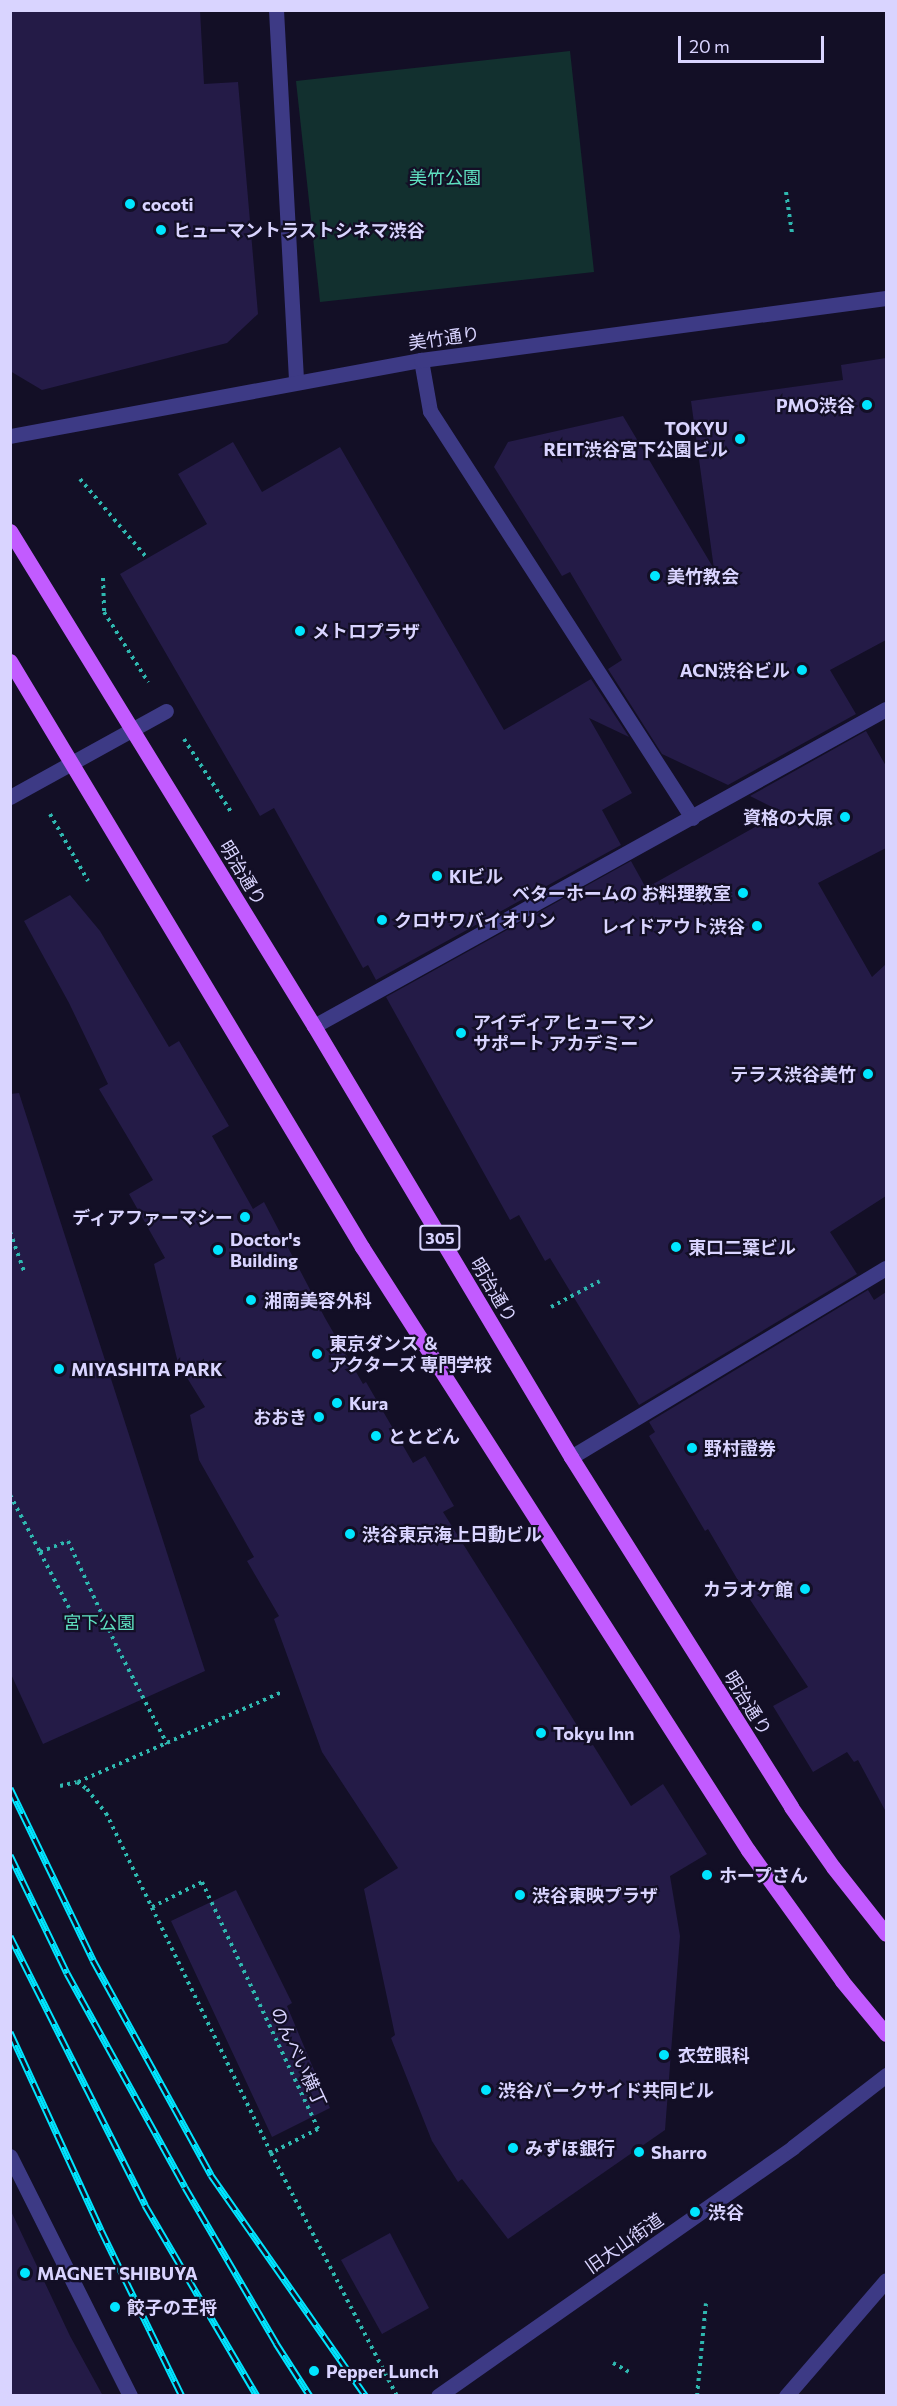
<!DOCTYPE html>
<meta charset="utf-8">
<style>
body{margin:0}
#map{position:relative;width:897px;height:2406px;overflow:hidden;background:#130f26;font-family:Commissioner,"Noto Sans JP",sans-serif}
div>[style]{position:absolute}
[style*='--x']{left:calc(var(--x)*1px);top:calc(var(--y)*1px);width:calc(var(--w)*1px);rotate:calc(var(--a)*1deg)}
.green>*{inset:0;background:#12302f}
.building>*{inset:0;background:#241b47}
.path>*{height:4px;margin-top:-2px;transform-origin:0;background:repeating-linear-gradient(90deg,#2fb8b0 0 3px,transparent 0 7.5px)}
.service>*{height:15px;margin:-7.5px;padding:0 7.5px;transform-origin:7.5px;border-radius:7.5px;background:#3d3a85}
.pedestrian>*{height:15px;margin:-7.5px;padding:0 7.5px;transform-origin:7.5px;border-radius:7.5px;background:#3d3a85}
.minor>*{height:15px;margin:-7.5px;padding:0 7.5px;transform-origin:7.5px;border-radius:7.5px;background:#3d3a85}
.tertiary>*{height:15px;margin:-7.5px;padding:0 7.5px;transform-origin:7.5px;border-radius:7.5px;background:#3d3a85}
.primary>*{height:15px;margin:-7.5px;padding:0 7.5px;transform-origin:7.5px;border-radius:7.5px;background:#c25bff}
.rail>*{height:7px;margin-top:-3.5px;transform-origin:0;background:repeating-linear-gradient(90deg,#130f26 0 14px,#00e5ff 0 28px);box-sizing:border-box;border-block:2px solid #00e5ff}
.dots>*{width:16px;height:16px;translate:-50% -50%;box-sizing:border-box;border:3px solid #130f26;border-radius:50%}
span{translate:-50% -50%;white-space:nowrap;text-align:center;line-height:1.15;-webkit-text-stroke:4.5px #130f26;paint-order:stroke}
.shield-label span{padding:2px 4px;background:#130f26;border:2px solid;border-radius:4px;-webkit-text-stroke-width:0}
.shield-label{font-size:16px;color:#d9d4ff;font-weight:700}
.park-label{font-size:18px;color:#5fe0c0}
.poi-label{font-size:18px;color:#d9d4ff;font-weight:700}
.left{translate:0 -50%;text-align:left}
.right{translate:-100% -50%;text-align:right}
.street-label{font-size:18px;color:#d9d4ff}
.frame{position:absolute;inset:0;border:12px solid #d9d4ff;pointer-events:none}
.scale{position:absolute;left:678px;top:36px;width:146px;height:27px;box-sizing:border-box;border:3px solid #d9d4ff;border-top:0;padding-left:8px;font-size:18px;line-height:21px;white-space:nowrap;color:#d9d4ff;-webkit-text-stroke:4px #130f26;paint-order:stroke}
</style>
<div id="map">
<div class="green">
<i style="clip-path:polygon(570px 51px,594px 272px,320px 302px,296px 81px)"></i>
</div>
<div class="building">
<i style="clip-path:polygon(10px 10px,200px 10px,204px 84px,238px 82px,258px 314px,227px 343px,42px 390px,10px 371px)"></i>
<i style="clip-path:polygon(886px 358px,886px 640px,830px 670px,856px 714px,728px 785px,662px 754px,608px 669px,622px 660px,570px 572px,562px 576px,494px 467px,508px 442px,623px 416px,714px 569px,691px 401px,843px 380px,841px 365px)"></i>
<i style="clip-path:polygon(233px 442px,262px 492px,340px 447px,504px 730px,591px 679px,629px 737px,589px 718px,632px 793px,602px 810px,621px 845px,376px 980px,368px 965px,363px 968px,274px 808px,260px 816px,120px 574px,207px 524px,178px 474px)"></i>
<i style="clip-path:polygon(866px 731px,886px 766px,886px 848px,818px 883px,872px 977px,886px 964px,886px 1196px,830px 1232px,857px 1274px,639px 1405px,550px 1258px,545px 1261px,519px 1215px,510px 1220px,386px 997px,631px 861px,646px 888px,782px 812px,750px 796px)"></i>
<i style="clip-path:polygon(70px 895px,100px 931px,169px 1047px,179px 1041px,229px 1126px,212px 1136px,253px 1209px,264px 1202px,325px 1318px,363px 1384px,366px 1382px,413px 1463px,425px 1456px,454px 1506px,443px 1512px,590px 1746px,593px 1745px,631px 1806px,663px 1784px,707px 1854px,670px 1876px,680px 1936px,665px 2130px,508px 2239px,462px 2179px,458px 2182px,432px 2141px,391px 2038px,395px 2035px,364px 1889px,398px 1868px,322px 1752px,274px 1619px,279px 1616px,247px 1561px,254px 1557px,199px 1460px,190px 1415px,205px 1407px,178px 1363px,154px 1264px,165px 1258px,129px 1194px,153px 1180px,99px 1089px,108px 1084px,69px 1003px,24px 921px)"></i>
<i style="clip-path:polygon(19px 1093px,205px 1671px,43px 1744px,10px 1672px,10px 1094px)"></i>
<i style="clip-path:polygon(868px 1290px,874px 1300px,886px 1292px,886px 1812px,858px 1760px,854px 1762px,847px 1752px,813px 1772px,773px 1706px,808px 1687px,743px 1589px,708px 1529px,705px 1531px,649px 1436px,655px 1432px,649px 1422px)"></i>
<i style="clip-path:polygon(236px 1890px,292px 2003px,287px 2006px,330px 2108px,272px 2137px,171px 1921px)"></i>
<i style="clip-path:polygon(10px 2209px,70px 2336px,103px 2396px,10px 2396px)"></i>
<i style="clip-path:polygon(390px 2233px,429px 2308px,382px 2334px,341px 2260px)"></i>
</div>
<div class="path">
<i style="--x:786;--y:192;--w:41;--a:81.7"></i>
<i style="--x:80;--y:479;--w:104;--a:49.7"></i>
<i style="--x:103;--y:578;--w:34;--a:88"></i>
<i style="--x:104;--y:612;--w:83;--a:57.8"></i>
<i style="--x:184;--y:739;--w:87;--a:57.2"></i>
<i style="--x:50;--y:814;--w:77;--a:60.4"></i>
<i style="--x:10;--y:1232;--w:41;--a:70.3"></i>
<i style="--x:551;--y:1307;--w:55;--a:-28"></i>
<i style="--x:10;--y:1495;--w:64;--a:62.2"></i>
<i style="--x:40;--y:1552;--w:30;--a:-21"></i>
<i style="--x:68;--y:1541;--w:119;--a:65.2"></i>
<i style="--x:118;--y:1649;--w:107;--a:62.7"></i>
<i style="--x:40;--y:1552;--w:63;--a:62.6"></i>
<i style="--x:78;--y:1782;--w:223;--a:-23.8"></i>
<i style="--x:60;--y:1786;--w:17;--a:-13"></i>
<i style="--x:77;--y:1782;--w:12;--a:35"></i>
<i style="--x:87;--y:1789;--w:31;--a:52"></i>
<i style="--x:106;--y:1813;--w:378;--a:64.1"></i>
<i style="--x:271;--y:2153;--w:274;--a:62.6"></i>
<i style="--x:152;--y:1907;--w:56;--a:-26.6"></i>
<i style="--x:202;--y:1882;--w:273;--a:64.8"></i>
<i style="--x:318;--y:2129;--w:53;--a:152.9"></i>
<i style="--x:613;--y:2363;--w:18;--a:29"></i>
<i style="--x:697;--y:2396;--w:93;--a:-84.5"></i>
</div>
<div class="service">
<i style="--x:786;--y:2396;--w:153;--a:-49.2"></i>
</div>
<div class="pedestrian">
<i style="--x:10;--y:797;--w:178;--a:-28.9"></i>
</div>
<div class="minor">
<i style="--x:276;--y:10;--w:372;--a:86.9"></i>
<i style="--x:421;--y:360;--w:52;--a:80"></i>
<i style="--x:430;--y:411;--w:484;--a:57.2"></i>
<i style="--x:314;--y:1026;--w:654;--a:-29"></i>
<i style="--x:571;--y:1457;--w:367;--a:-31"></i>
<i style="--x:10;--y:2156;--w:268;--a:63.4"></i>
</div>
<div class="tertiary">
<i style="--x:10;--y:436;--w:418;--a:-10.5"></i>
<i style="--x:421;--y:360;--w:469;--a:-7.6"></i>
<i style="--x:438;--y:2396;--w:434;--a:-35"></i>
<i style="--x:793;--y:2147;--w:118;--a:-37.7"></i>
</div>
<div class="primary">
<i style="--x:10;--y:531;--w:581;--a:58.44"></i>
<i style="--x:314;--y:1026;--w:502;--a:59.19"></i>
<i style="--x:571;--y:1457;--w:413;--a:57.8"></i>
<i style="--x:791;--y:1807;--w:73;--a:55"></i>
<i style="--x:833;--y:1867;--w:85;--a:51.7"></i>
<i style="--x:10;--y:661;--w:684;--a:59.01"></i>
<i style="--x:362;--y:1247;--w:716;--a:57.38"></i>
<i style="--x:748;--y:1850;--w:161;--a:54.3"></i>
<i style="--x:842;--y:1981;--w:69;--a:50.3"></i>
</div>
<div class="rail">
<i style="--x:10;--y:1788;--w:191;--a:64.2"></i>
<i style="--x:93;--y:1960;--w:245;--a:61.2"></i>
<i style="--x:211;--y:2175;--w:270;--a:55"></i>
<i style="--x:10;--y:1855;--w:131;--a:64.2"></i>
<i style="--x:67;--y:1973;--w:244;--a:61.1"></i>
<i style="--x:185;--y:2187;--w:181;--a:59.7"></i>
<i style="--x:276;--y:2343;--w:63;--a:57.3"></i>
<i style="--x:10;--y:1936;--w:301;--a:63.3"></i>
<i style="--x:145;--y:2205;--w:221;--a:59.6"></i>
<i style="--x:10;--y:2032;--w:218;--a:65.3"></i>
<i style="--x:101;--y:2230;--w:185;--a:64"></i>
</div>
<div class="dots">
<i style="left:130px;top:204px;background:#00e5ff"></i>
<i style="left:161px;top:230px;background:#00e5ff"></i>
<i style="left:867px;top:405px;background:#00e5ff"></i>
<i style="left:740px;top:439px;background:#00e5ff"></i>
<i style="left:655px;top:576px;background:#00e5ff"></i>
<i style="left:300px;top:631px;background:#00e5ff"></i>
<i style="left:802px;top:670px;background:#00e5ff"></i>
<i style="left:845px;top:817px;background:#00e5ff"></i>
<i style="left:437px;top:876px;background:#00e5ff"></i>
<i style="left:743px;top:893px;background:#00e5ff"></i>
<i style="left:382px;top:920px;background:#00e5ff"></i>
<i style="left:757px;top:926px;background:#00e5ff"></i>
<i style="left:461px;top:1033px;background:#00e5ff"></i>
<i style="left:868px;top:1074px;background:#00e5ff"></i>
<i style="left:245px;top:1217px;background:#00e5ff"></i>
<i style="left:676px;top:1247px;background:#00e5ff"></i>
<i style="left:218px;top:1250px;background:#00e5ff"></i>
<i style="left:251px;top:1300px;background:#00e5ff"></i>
<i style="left:317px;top:1354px;background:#00e5ff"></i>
<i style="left:59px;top:1369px;background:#00e5ff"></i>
<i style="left:337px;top:1403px;background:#00e5ff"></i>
<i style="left:319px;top:1417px;background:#00e5ff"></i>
<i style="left:376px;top:1436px;background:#00e5ff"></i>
<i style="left:692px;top:1448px;background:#00e5ff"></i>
<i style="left:350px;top:1534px;background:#00e5ff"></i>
<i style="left:805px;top:1589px;background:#00e5ff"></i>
<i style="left:541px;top:1733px;background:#00e5ff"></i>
<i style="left:707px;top:1875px;background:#00e5ff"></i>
<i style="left:520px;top:1895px;background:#00e5ff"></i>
<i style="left:664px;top:2055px;background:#00e5ff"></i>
<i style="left:486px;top:2090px;background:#00e5ff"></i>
<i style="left:513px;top:2148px;background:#00e5ff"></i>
<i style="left:639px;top:2152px;background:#00e5ff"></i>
<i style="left:695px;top:2212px;background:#00e5ff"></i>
<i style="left:25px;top:2273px;background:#00e5ff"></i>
<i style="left:115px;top:2307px;background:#00e5ff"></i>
<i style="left:314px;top:2371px;background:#00e5ff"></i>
</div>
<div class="shield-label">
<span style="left:440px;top:1238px">305</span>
</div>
<div class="park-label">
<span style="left:445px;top:177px">美竹公園</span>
<span style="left:99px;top:1622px">宮下公園</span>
</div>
<div class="poi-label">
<span class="left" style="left:142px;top:204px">cocoti</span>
<span class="left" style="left:173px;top:230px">ヒューマントラストシネマ渋谷</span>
<span class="right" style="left:855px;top:405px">PMO渋谷</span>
<span class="right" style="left:728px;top:439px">TOKYU<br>REIT渋谷宮下公園ビル</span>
<span class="left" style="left:667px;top:576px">美竹教会</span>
<span class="left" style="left:312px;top:631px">メトロプラザ</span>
<span class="right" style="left:790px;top:670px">ACN渋谷ビル</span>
<span class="right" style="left:833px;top:817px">資格の大原</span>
<span class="left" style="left:449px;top:876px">KIビル</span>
<span class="right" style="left:731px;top:893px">ベターホームの お料理教室</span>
<span class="left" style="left:394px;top:920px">クロサワバイオリン</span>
<span class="right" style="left:745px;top:926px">レイドアウト渋谷</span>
<span class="left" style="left:473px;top:1033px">アイディア ヒューマン<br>サポート アカデミー</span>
<span class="right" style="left:856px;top:1074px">テラス渋谷美竹</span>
<span class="right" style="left:233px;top:1217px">ディアファーマシー</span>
<span class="left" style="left:230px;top:1250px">Doctor's<br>Building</span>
<span class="left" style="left:688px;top:1247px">東口二葉ビル</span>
<span class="left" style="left:264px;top:1300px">湘南美容外科</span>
<span class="left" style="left:329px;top:1354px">東京ダンス ＆<br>アクターズ 専門学校</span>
<span class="left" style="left:71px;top:1369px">MIYASHITA PARK</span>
<span class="left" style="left:349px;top:1403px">Kura</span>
<span class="right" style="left:307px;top:1417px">おおき</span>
<span class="left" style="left:388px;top:1436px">ととどん</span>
<span class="left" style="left:704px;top:1448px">野村證券</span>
<span class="left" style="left:362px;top:1534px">渋谷東京海上日動ビル</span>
<span class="right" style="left:793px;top:1589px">カラオケ館</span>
<span class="left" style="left:553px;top:1733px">Tokyu Inn</span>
<span class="left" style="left:719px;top:1875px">ホープさん</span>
<span class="left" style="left:532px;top:1895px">渋谷東映プラザ</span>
<span class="left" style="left:678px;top:2055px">衣笠眼科</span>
<span class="left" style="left:498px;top:2090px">渋谷パークサイド共同ビル</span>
<span class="left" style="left:525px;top:2148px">みずほ銀行</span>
<span class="left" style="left:651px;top:2152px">Sharro</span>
<span class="left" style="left:708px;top:2212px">渋谷</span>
<span class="left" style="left:37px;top:2273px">MAGNET SHIBUYA</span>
<span class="left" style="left:127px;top:2307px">餃子の王将</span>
<span class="left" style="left:326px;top:2371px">Pepper Lunch</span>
</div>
<div class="street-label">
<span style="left:444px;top:338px;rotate:-8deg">美竹通り</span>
<span style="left:243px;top:873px;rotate:59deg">明治通り</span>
<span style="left:494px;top:1290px;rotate:59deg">明治通り</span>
<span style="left:748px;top:1703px;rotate:58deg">明治通り</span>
<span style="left:299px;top:2057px;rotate:65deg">のんべい横丁</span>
<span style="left:624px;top:2243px;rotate:-35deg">旧大山街道</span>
</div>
<div class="frame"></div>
<div class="scale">20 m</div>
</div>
